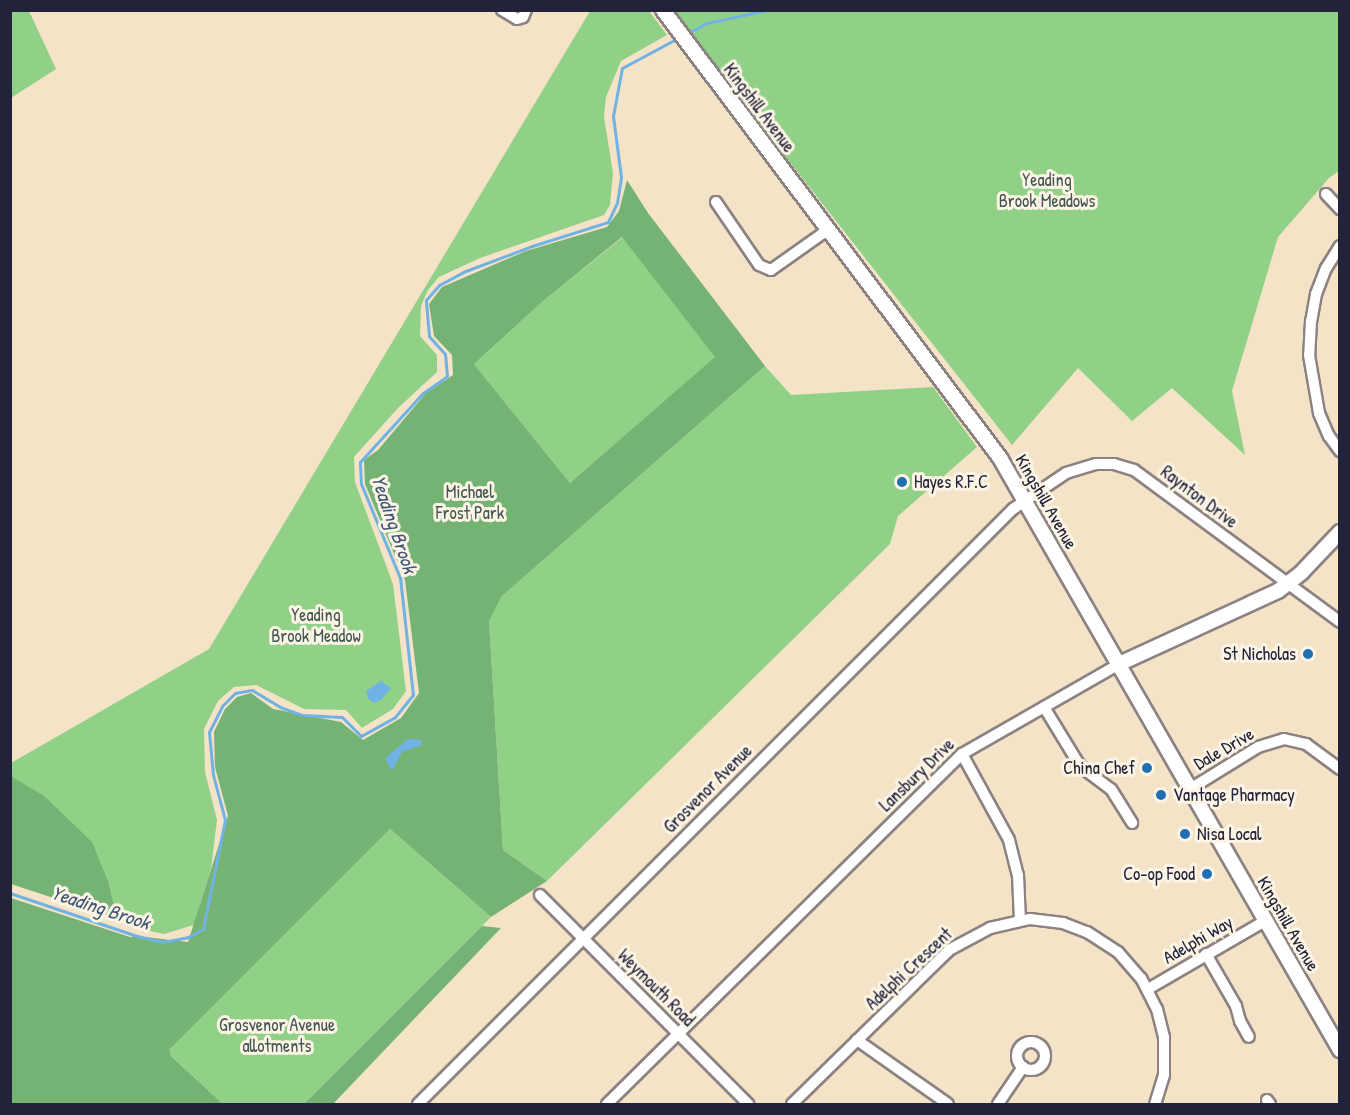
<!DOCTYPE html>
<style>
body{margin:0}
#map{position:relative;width:1350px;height:1115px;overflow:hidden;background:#f5e3c8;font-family:"Patrick Hand",sans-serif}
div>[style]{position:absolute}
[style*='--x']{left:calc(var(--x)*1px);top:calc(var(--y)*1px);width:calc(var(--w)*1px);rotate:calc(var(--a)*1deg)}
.green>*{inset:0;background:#91d187}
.forest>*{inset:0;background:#74b374}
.water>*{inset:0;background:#71b2e5}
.stream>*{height:3px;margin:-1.5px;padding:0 1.5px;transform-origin:1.5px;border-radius:1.5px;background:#71b2e5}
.roads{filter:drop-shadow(2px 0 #8c8282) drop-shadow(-2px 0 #8c8282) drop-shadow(0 2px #8c8282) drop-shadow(0 -2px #8c8282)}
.minor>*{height:10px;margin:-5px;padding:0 5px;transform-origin:5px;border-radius:5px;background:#fff}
.minor>.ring{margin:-5px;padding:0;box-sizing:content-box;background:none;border:10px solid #fff;border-radius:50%}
.tertiary>*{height:14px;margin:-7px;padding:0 7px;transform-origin:7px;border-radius:7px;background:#fff}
.dots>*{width:16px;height:16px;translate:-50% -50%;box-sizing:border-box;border:3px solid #fcf5e5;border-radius:50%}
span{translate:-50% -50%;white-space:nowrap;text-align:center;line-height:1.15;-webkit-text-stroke:6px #fcf5e5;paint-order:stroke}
.street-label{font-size:18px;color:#22223b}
.park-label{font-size:18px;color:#435752}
.poi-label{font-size:18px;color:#22223b}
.left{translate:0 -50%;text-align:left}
.right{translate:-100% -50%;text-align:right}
.water-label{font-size:20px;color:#3e5476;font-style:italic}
.frame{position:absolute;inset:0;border:12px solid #22223b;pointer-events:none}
</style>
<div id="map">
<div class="green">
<i style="clip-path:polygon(11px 10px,29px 11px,56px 69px,11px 98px)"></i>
<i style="clip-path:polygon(590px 11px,649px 11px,667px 35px,621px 61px,606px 97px,604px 117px,613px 173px,610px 205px,604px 215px,480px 258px,439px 277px,428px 290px,421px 306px,420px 336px,437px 355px,437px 372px,398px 408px,354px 457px,355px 482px,393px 584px,406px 691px,393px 709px,362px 728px,346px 710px,304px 709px,256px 685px,234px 687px,218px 701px,204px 729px,205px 772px,217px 820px,211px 869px,200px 904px,197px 924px,164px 934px,145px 930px,117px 919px,109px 884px,43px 795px,11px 776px,11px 763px,209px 649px)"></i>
<i style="clip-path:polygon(671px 11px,1339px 11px,1339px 171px,1329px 178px,1278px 237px,1232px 391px,1245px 455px,1172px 388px,1132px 421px,1078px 368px,1012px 445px)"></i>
<i style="clip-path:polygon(623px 237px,716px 357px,570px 483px,474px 364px,542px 302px)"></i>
<i style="clip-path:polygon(765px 366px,791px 395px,933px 387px,977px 447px,898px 516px,890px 544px,547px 881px,503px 850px,489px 621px,493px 604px)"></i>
<i style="clip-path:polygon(390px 829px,491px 917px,304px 1104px,223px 1104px,167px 1052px)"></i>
</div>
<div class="forest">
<i style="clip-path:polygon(evenodd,627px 180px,648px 213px,765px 366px,501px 597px,489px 621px,503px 850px,547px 881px,491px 917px,390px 829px,169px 1050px,171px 1056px,223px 1104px,11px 1104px,11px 898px,130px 937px,137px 936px,188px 942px,228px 816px,215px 767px,214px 732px,225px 709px,237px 697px,251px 693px,273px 709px,341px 722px,363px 740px,401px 718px,419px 693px,405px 580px,365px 484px,364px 460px,378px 450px,426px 393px,453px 375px,452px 355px,434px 336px,429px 304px,442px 287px,526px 251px,607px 227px,619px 211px,627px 180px,622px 237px,715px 357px,570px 483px,474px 364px,542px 302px,622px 237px)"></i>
<i style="clip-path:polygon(11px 776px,43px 795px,92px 842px,109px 884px,117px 919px,11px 884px)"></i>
<i style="clip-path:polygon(482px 926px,501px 928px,333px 1104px,304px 1104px)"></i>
</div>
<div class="water">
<i style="clip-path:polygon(381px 681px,391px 688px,381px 700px,374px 703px,368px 698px,366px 691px)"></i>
<i style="clip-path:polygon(408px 739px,421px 740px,422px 745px,402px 752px,392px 771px,385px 758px)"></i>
</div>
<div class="stream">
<i style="--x:842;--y:10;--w:12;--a:0"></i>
<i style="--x:686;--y:34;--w:24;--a:-28"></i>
<i style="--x:707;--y:23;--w:61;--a:-12.2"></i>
<i style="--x:10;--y:893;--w:134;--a:18.7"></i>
<i style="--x:137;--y:936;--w:27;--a:13"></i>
<i style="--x:163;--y:942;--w:25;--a:-11"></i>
<i style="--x:188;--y:937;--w:17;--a:-28"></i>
<i style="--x:203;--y:929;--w:111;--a:-78.6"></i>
<i style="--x:225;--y:820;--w:47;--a:-104.9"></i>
<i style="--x:213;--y:775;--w:43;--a:-95.3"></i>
<i style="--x:209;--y:732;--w:29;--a:-63"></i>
<i style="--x:222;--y:706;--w:18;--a:-45"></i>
<i style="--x:235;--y:693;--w:17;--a:-10"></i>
<i style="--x:252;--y:690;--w:33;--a:31"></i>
<i style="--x:280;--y:707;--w:23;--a:20"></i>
<i style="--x:302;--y:715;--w:40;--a:2.9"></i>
<i style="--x:342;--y:717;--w:27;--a:45"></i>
<i style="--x:361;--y:736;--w:39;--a:-29"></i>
<i style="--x:395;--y:717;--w:28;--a:-51"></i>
<i style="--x:413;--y:695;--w:118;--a:-96.3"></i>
<i style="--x:400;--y:578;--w:102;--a:-112.5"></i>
<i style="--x:361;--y:484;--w:22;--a:-93"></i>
<i style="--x:360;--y:462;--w:93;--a:-47.6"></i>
<i style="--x:423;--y:393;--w:29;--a:-35"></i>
<i style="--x:447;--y:376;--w:22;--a:-95"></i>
<i style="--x:445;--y:354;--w:24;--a:-132"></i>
<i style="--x:429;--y:336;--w:36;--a:-95"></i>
<i style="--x:426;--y:300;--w:20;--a:-49"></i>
<i style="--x:439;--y:285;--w:27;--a:-28"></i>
<i style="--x:463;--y:272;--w:74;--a:-20.6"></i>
<i style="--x:532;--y:246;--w:80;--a:-17.5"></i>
<i style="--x:608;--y:222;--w:21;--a:-65"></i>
<i style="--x:617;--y:203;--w:26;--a:-81"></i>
<i style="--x:621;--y:177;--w:62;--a:-97.5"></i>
<i style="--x:613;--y:116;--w:49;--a:-79.4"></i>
<i style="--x:622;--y:68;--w:64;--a:-28.2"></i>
</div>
<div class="roads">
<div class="minor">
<i style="--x:502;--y:10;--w:17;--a:31"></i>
<i style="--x:517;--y:19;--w:6;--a:-18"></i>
<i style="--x:523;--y:17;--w:8;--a:-67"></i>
<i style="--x:1326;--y:194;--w:21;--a:47"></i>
<i style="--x:716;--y:202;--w:76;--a:55.7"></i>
<i style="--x:759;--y:265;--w:13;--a:23"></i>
<i style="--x:771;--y:270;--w:71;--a:-35.3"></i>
<i style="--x:1340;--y:246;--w:26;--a:122"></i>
<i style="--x:1326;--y:268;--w:28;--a:111"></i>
<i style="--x:1316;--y:294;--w:27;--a:100"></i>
<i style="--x:1311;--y:321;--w:34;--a:93"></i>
<i style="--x:1309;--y:355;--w:59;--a:80.2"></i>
<i style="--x:1319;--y:413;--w:25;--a:67"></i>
<i style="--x:1329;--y:436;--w:19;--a:54"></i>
<i style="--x:1044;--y:707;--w:69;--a:58.6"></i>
<i style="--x:1080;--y:766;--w:39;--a:37"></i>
<i style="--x:1111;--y:789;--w:40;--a:58"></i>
<i style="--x:962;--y:754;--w:98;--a:61.3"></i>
<i style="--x:1009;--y:840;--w:36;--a:76"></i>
<i style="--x:1018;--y:875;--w:45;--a:87.5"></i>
<i style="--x:1190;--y:789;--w:80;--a:-31.7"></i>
<i style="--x:1258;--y:747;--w:27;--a:-17"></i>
<i style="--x:1284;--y:739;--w:23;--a:13"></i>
<i style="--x:1306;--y:744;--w:42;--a:36.3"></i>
<i style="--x:540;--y:895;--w:295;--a:45.1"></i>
<i style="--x:1206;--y:954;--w:60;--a:60"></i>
<i style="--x:1236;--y:1006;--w:16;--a:75"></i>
<i style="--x:1240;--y:1021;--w:18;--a:61"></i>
<i style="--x:1148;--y:989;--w:135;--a:-30.2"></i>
<i style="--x:857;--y:1040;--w:111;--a:35.1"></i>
<i class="ring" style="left:1017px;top:1042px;width:18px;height:18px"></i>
<i style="--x:1267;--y:1100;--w:5;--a:53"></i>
<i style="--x:418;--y:1104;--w:841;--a:-45"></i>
<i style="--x:1013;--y:509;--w:64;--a:-34.2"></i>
<i style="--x:1066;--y:473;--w:31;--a:-17"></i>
<i style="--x:1096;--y:464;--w:18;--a:0"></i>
<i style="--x:1114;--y:464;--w:21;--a:17"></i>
<i style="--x:1134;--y:470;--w:256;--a:36.4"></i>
<i style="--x:607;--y:1104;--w:499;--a:-44.6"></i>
<i style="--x:962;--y:754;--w:181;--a:-29.8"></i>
<i style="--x:792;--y:1104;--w:220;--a:-44.4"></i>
<i style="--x:949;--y:950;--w:47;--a:-28.2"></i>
<i style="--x:990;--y:928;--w:41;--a:-12.7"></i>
<i style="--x:1030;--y:919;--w:33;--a:7"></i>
<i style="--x:1063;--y:923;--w:26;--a:21"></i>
<i style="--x:1087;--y:932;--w:37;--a:33"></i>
<i style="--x:1118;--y:952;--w:35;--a:49"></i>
<i style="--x:1141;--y:978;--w:35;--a:63"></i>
<i style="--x:1157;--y:1009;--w:29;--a:76"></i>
<i style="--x:1164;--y:1037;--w:38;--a:90"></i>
<i style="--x:1164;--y:1075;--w:30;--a:107"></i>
<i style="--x:998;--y:1104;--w:45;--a:-56"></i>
</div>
<div class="tertiary">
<i style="--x:663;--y:10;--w:561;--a:53.05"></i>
<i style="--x:1000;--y:458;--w:683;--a:60.13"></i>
<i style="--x:1119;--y:664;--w:175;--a:-24.7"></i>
<i style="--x:1278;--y:591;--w:31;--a:-38"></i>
<i style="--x:1302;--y:572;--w:55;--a:-46.5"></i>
</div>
</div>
<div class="dots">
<i style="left:902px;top:482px;background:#1f6fb2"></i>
<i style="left:1308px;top:654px;background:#1f6fb2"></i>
<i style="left:1147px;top:768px;background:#1f6fb2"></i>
<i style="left:1161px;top:795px;background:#1f6fb2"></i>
<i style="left:1185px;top:834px;background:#1f6fb2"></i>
<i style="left:1207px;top:874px;background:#1f6fb2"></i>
</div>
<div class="street-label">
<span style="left:759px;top:108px;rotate:53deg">Kingshill Avenue</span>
<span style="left:1199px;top:497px;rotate:37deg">Raynton Drive</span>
<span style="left:1046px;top:502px;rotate:60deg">Kingshill Avenue</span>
<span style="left:1224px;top:749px;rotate:-30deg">Dale Drive</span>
<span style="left:917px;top:775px;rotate:-44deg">Lansbury Drive</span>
<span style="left:708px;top:789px;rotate:-45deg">Grosvenor Avenue</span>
<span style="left:1288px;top:924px;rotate:60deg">Kingshill Avenue</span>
<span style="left:1198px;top:940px;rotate:-30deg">Adelphi Way</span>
<span style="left:909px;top:969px;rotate:-43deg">Adelphi Crescent</span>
<span style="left:656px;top:988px;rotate:45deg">Weymouth Road</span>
</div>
<div class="park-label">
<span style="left:1047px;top:191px">Yeading<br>Brook Meadows</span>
<span style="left:470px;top:503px">Michael<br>Frost Park</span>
<span style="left:316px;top:626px">Yeading<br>Brook Meadow</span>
<span style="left:277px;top:1036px">Grosvenor Avenue<br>allotments</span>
</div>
<div class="poi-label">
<span class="left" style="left:914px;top:482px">Hayes R.F.C</span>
<span class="right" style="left:1296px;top:654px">St Nicholas</span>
<span class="right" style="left:1135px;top:768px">China Chef</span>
<span class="left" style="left:1173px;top:795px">Vantage Pharmacy</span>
<span class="left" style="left:1197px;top:834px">Nisa Local</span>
<span class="right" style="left:1195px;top:874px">Co-op Food</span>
</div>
<div class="water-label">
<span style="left:395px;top:524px;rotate:71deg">Yeading Brook</span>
<span style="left:101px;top:907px;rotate:18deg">Yeading Brook</span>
</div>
<div class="frame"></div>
</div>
